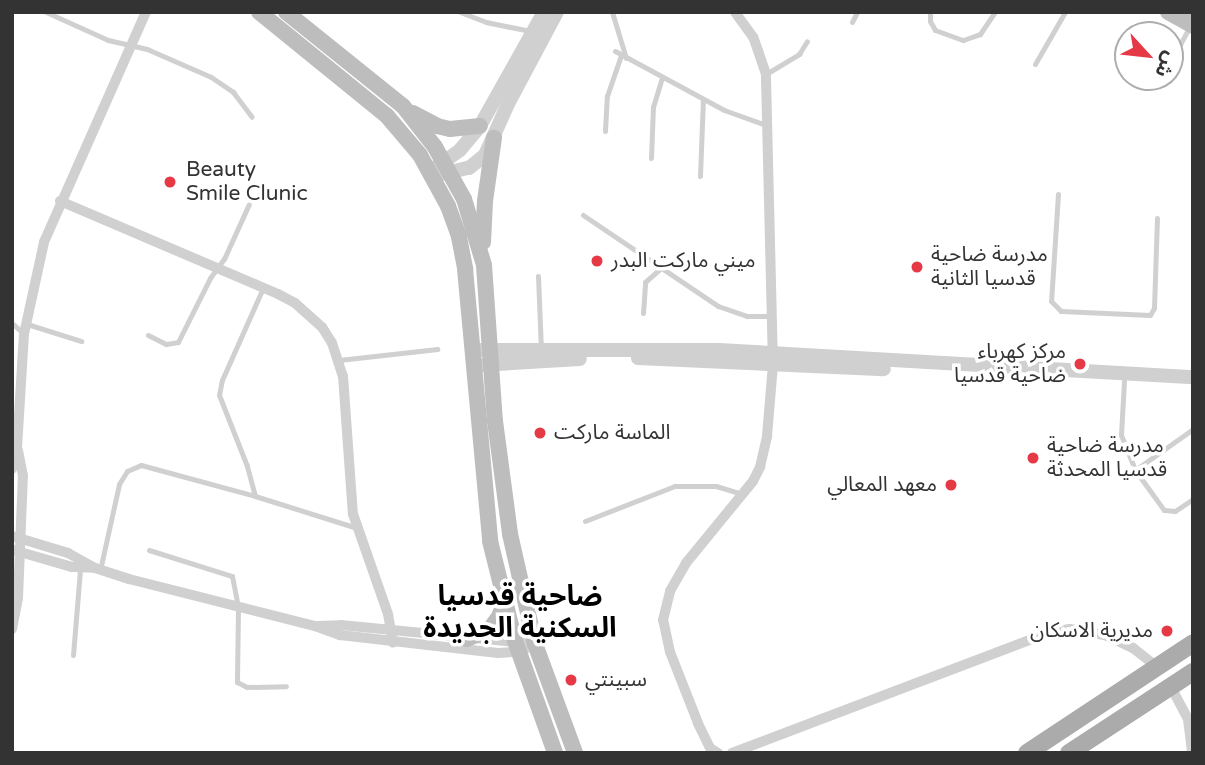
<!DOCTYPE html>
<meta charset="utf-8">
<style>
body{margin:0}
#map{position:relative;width:1205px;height:765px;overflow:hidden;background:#fff;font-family:"Varela Round","Noto Sans Arabic",sans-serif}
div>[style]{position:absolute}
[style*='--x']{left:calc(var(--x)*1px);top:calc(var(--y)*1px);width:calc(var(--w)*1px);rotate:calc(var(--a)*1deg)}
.service>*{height:5px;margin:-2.5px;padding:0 2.5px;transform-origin:2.5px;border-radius:2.5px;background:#d0d0d0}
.minor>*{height:10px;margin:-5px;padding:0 5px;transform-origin:5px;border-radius:5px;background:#d0d0d0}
.tertiary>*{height:14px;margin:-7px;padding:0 7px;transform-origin:7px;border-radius:7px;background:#d0d0d0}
.secondary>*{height:16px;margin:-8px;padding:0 8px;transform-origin:8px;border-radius:8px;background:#bdbdbd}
.primary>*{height:18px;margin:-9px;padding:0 9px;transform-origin:9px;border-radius:9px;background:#ababab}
.dots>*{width:19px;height:19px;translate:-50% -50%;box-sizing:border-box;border:4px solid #fff;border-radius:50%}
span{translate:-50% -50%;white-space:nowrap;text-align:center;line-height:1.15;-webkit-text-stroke:7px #fff;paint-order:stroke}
.poi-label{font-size:21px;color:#333}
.left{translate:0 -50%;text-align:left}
.right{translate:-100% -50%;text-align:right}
.district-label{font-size:28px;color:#000;font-weight:700}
.frame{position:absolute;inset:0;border:14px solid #333;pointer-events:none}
.north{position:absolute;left:1114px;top:21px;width:70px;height:70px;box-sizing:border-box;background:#fff;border:2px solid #adadad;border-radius:50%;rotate:117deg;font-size:19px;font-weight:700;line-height:28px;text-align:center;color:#333}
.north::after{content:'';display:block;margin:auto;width:24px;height:32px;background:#e63946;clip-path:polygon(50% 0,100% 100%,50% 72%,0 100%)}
</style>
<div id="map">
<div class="service">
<i style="--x:46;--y:12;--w:68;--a:24.3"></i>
<i style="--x:108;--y:40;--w:40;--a:13"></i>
<i style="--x:147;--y:49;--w:70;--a:23.6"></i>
<i style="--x:211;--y:77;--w:27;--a:34"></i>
<i style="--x:233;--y:92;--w:31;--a:53"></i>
<i style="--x:460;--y:12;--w:28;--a:21"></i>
<i style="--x:486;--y:22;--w:45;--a:11.6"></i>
<i style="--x:612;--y:12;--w:48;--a:73.1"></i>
<i style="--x:930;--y:12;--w:9;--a:90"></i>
<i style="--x:930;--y:21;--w:10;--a:61"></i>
<i style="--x:935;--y:30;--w:30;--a:20"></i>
<i style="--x:963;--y:40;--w:18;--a:-19"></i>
<i style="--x:980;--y:34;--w:27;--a:-56"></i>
<i style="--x:852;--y:22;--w:11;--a:-63"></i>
<i style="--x:615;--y:51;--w:124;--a:28.4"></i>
<i style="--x:724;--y:110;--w:45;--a:19.7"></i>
<i style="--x:1170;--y:63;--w:42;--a:-61.6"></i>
<i style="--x:1035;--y:64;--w:60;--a:-60"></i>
<i style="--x:766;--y:74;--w:39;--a:-31"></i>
<i style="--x:799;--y:54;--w:15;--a:-58"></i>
<i style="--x:1159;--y:85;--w:9;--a:-63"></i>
<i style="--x:605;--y:131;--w:35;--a:-87"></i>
<i style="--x:607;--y:96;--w:43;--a:-71.1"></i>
<i style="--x:651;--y:158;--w:51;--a:-87.8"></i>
<i style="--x:653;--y:107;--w:31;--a:-73"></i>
<i style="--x:700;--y:176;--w:77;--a:-87.8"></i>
<i style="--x:1058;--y:194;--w:107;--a:93.7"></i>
<i style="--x:1051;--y:301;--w:14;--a:45"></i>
<i style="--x:1061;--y:311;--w:89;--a:2.6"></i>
<i style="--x:1150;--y:315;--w:8;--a:-60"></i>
<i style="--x:1154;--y:308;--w:90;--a:-88.1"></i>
<i style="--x:583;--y:215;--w:163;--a:34"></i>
<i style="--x:718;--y:306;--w:31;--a:19"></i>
<i style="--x:747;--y:316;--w:23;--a:0"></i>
<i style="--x:538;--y:276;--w:74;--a:87.7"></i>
<i style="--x:643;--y:313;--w:31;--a:-86"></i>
<i style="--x:645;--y:282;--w:21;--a:-41"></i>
<i style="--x:12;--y:323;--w:16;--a:43"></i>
<i style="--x:27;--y:324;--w:57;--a:17.5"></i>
<i style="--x:148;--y:335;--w:20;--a:27"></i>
<i style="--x:166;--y:344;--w:12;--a:-9"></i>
<i style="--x:178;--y:342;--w:72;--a:-63.4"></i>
<i style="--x:210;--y:278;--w:24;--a:-54"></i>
<i style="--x:224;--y:259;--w:60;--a:-65.6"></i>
<i style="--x:339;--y:360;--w:99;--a:-6.4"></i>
<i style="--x:1124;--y:381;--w:54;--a:93.2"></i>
<i style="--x:1121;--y:435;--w:38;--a:68"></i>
<i style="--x:1135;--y:470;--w:49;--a:54.1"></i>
<i style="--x:1164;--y:510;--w:11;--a:5"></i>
<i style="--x:1175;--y:511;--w:22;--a:-34"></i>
<i style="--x:1135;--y:470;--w:71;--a:-35.3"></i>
<i style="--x:255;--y:496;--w:31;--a:-105"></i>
<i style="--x:247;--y:466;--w:76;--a:-111.5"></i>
<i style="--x:219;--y:395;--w:15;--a:-79"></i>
<i style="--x:222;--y:380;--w:101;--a:-66"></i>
<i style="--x:585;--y:521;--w:97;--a:-21.3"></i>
<i style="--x:675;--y:486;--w:41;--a:0"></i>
<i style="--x:716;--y:486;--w:28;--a:17"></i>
<i style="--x:149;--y:550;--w:87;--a:17.4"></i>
<i style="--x:232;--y:576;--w:33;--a:79"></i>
<i style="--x:238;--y:608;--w:74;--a:90.8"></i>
<i style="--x:237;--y:682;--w:11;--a:27"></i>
<i style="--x:247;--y:687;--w:39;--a:-1"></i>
<i style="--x:100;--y:570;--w:88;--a:-77.5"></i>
<i style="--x:119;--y:484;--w:15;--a:-58"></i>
<i style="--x:127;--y:471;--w:15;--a:-23"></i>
<i style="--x:141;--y:465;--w:118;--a:15.2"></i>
<i style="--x:255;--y:496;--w:107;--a:17.4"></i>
<i style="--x:73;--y:655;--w:86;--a:-85.3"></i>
</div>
<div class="minor">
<i style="--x:60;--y:201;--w:237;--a:23.1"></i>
<i style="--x:278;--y:294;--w:19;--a:28"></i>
<i style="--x:295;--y:303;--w:36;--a:42"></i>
<i style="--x:322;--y:327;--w:19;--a:58"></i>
<i style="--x:332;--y:343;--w:35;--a:72"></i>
<i style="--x:343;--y:376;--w:138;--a:85.9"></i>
<i style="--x:353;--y:514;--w:106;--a:70.7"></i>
<i style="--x:388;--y:614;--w:29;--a:80"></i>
<i style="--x:12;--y:469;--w:22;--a:-77"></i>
<i style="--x:17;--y:448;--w:114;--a:-86.5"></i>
<i style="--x:24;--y:334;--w:94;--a:-77.7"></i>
<i style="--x:44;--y:242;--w:252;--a:-66.1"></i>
<i style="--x:12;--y:536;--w:59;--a:16.9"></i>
<i style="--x:68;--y:553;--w:31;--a:29"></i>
<i style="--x:95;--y:568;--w:36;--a:18"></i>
<i style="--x:129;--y:579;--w:192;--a:14.2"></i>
<i style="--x:315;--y:626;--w:27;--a:20"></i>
<i style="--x:340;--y:635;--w:159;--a:6.5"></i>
<i style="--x:498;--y:653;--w:26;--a:-4"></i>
<i style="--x:13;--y:550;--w:61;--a:16.1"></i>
<i style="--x:72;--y:567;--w:23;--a:2"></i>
<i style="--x:317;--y:626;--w:24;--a:-2"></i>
<i style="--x:341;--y:625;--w:195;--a:5.6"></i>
<i style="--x:12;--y:629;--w:32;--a:-79"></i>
<i style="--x:18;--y:598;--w:122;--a:-87.7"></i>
<i style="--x:23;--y:476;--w:26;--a:-101"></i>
<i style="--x:1171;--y:687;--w:36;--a:62"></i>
<i style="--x:1188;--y:719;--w:34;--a:83"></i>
<i style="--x:718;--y:753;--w:9;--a:-148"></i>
<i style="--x:710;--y:748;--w:28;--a:-116"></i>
<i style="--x:698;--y:723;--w:76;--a:-111.5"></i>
<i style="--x:670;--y:652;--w:33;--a:-102"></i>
<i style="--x:663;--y:620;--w:30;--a:-76"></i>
<i style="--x:670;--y:591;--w:32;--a:-60"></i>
<i style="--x:686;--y:563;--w:106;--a:-50.7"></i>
<i style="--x:753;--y:481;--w:16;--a:-63"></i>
<i style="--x:760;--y:467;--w:32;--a:-77"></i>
<i style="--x:767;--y:436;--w:71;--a:-85.2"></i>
<i style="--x:773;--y:365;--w:291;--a:-91.4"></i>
<i style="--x:766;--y:74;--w:39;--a:-109"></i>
<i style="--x:753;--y:37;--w:31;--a:-126"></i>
<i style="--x:732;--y:753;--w:341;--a:-20.8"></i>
<i style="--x:1051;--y:632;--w:19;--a:-9"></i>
<i style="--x:1070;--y:629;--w:36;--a:10"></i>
<i style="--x:1105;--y:635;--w:31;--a:25"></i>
<i style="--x:1133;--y:648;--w:31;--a:38"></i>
</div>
<div class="tertiary">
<i style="--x:436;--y:167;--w:29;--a:-35"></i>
<i style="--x:460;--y:150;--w:31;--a:-50"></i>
<i style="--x:480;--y:126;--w:131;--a:-60.7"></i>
<i style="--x:433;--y:176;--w:37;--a:-13"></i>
<i style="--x:469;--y:168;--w:21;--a:-39"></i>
<i style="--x:485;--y:155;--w:56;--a:-65.7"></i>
<i style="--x:508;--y:104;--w:104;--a:-62"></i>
<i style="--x:481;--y:350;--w:238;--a:0"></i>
<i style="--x:719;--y:350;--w:475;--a:3.3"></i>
<i style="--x:638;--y:358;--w:246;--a:2.6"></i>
<i style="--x:481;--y:365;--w:99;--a:-3.5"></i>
</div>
<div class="secondary">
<i style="--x:259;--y:12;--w:165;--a:39.1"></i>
<i style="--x:387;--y:116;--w:51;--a:49.8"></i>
<i style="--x:420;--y:155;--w:58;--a:61.2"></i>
<i style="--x:448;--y:206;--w:33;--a:70"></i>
<i style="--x:459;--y:237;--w:33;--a:79"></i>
<i style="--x:465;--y:269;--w:273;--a:84.7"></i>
<i style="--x:490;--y:541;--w:103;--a:76"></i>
<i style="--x:515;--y:641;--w:119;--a:70.3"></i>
<i style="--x:286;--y:12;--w:150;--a:38.8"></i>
<i style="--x:403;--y:106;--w:52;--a:52"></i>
<i style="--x:435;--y:147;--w:60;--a:60.9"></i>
<i style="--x:464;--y:199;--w:69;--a:73.1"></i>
<i style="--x:484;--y:265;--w:156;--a:86"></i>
<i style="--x:495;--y:421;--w:114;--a:82.4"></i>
<i style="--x:510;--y:534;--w:113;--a:77.2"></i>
<i style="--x:535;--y:644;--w:116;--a:69.8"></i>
<i style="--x:1168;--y:12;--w:29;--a:29"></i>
<i style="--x:1192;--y:12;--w:1;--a:45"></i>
<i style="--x:413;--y:113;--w:27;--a:28"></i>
<i style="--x:437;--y:126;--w:13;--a:13"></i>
<i style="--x:450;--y:129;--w:30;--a:-6"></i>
<i style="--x:483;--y:242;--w:41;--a:-87.2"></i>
<i style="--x:485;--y:201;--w:64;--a:-81.9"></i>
<i style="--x:467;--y:639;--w:25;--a:-23"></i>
<i style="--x:490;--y:629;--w:17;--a:-54"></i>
<i style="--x:500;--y:615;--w:14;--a:-78"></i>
</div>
<div class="primary">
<i style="--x:1027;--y:753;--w:199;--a:-33.5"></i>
<i style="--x:1069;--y:753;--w:148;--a:-33.2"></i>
</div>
<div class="dots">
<i style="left:170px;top:182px;background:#e63946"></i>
<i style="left:597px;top:261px;background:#e63946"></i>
<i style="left:917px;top:267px;background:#e63946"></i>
<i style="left:1080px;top:364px;background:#e63946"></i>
<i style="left:540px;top:433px;background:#e63946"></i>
<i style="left:1033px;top:458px;background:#e63946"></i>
<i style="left:951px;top:485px;background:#e63946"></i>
<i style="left:1167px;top:631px;background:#e63946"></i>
<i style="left:571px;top:680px;background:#e63946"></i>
</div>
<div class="poi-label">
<span class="left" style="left:186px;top:182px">Beauty<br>Smile Clunic</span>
<span class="left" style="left:931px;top:267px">مدرسة ضاحية<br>قدسيا الثانية</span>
<span class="left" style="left:611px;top:261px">ميني ماركت البدر</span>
<span class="right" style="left:1066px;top:364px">مركز كهرباء<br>ضاحية قدسيا</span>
<span class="left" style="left:554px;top:433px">الماسة ماركت</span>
<span class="left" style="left:1047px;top:458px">مدرسة ضاحية<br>قدسيا المحدثة</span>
<span class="right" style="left:937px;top:485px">معهد المعالي</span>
<span class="right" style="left:1153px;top:631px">مديرية الاسكان</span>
<span class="left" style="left:585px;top:680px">سبينتي</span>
</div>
<div class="district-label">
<span style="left:520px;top:612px">ضاحية قدسيا<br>السكنية الجديدة</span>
</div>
<div class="frame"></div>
<div class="north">ش</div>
</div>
